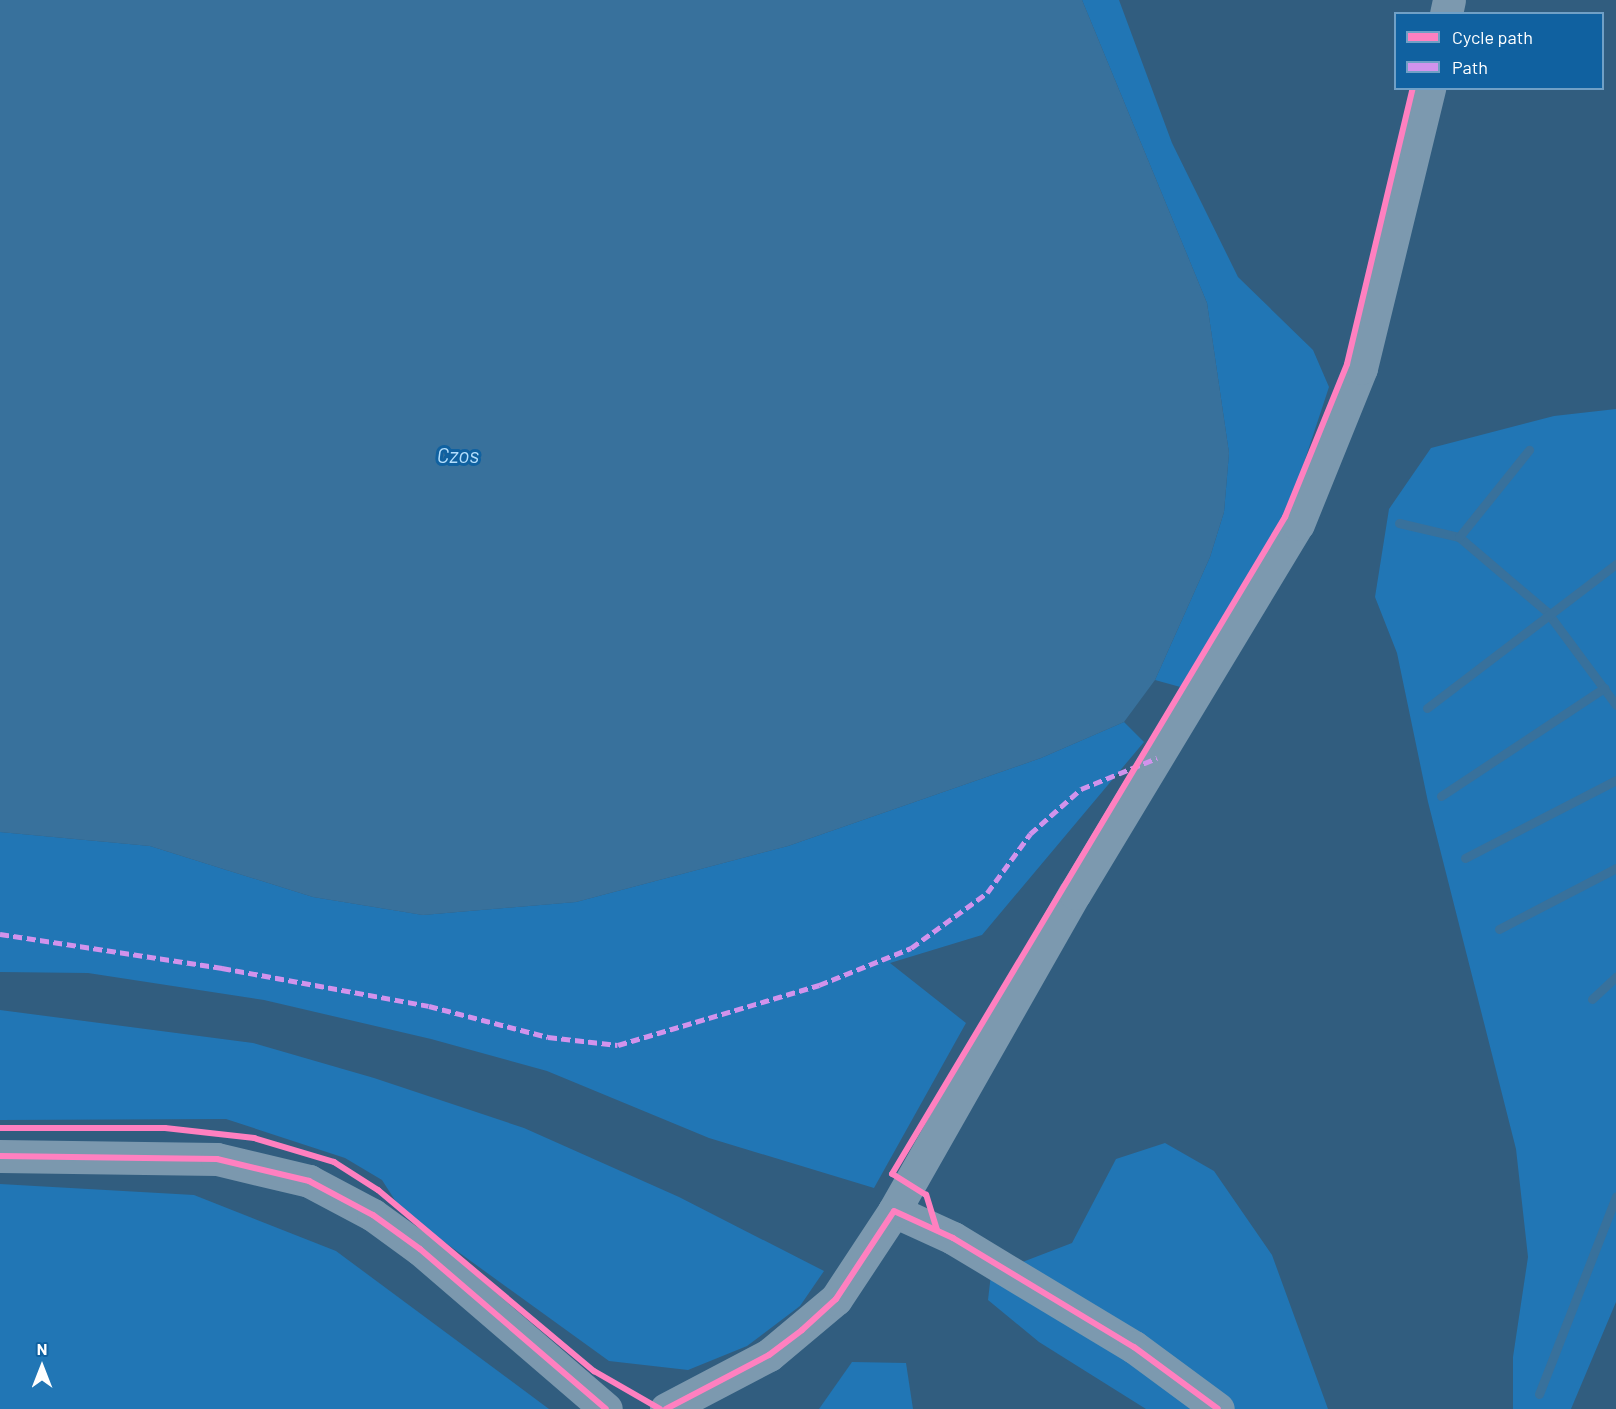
<!DOCTYPE html>
<style>
body{margin:0}
#map{position:relative;width:1616px;height:1409px;overflow:hidden;background:#315d7f;font-family:Barlow,sans-serif}
div>[style]{position:absolute}
[style*='--x']{left:calc(var(--x)*1px);top:calc(var(--y)*1px);width:calc(var(--w)*1px);rotate:calc(var(--a)*1deg)}
.green>*{inset:0;background:#2176b5}
.water>*{inset:0;background:#38719c}
.stream>*{height:9px;margin:-4.5px;padding:0 4.5px;transform-origin:4.5px;border-radius:4.5px;background:#38719c}
.minor>*{height:33px;margin:-16.5px;padding:0 16.5px;transform-origin:16.5px;border-radius:16.5px;background:#7c99af}
.tertiary>*{height:33px;margin:-16.5px;padding:0 16.5px;transform-origin:16.5px;border-radius:16.5px;background:#7c99af}
.primary>*{height:33px;margin:-16.5px;padding:0 16.5px;transform-origin:16.5px;border-radius:16.5px;background:#7b98ae}
.quiet>*{height:4.5px;margin-top:-2.25px;transform-origin:0;background:repeating-linear-gradient(90deg,#d193ec 0 9px,transparent 0 13.5px)}
.cycleway>*{height:6px;margin:-3px;padding:0 3px;transform-origin:3px;border-radius:3px;background:#ff80c0}
span{translate:-50% -50%;white-space:nowrap;text-align:center;line-height:1.15;-webkit-text-stroke:6px #1061a0;paint-order:stroke}
.water-label{font-size:21px;color:#b4defc;font-style:italic}
.legend{position:absolute;left:1394px;top:12px;width:210px;height:78px;box-sizing:border-box;background:#1061a0;border:2px solid #70a0c6;margin:0;padding:8px 10px;list-style:none;font-size:18px;color:#fff}
.legend li{display:flex;align-items:center;gap:12px;height:30px}
.legend b{width:30px;border:2px solid #70a0c6}
.north{position:absolute;left:12px;top:1337px;width:60px;height:60px;-webkit-text-stroke:4px #1061a0;paint-order:stroke;rotate:0deg;font-size:16px;font-weight:700;line-height:24px;text-align:center;color:#fff}
.north::after{content:'';display:block;margin:auto;width:21px;height:27px;background:#fff;clip-path:polygon(50% 0,100% 100%,50% 72%,0 100%)}
</style>
<div id="map">
<div class="green">
<i style="clip-path:polygon(1082px 0,1119px 0,1172px 143px,1238px 277px,1313px 350px,1329px 387px,1287px 514px,1184px 688px,1155px 680px,1210px 557px,1224px 512px,1229px 453px,1207px 303px)"></i>
<i style="clip-path:polygon(1616px 409px,1616px 1302px,1571px 1409px,1513px 1409px,1513px 1357px,1528px 1257px,1516px 1149px,1428px 802px,1397px 653px,1375px 597px,1389px 509px,1431px 448px,1554px 416px)"></i>
<i style="clip-path:polygon(1124px 722px,1144px 742px,982px 935px,890px 963px,966px 1023px,874px 1188px,709px 1138px,547px 1071px,431px 1039px,264px 1000px,88px 973px,0 972px,0 832px,150px 846px,313px 897px,423px 915px,576px 902px,788px 846px,1041px 758px)"></i>
<i style="clip-path:polygon(0 1010px,253px 1043px,374px 1078px,524px 1128px,679px 1197px,824px 1271px,800px 1306px,747px 1346px,688px 1370px,609px 1361px,443px 1241px,400px 1208px,382px 1180px,345px 1158px,226px 1119px,0 1120px)"></i>
<i style="clip-path:polygon(1165px 1143px,1214px 1171px,1272px 1255px,1328px 1409px,1146px 1409px,1039px 1342px,988px 1300px,991px 1274px,1072px 1243px,1116px 1159px)"></i>
<i style="clip-path:polygon(0 1184px,194px 1195px,336px 1251px,549px 1409px,0 1409px)"></i>
<i style="clip-path:polygon(852px 1362px,906px 1363px,913px 1409px,819px 1409px)"></i>
</div>
<div class="water">
<i style="clip-path:polygon(0 0,1082px 0,1207px 303px,1229px 453px,1224px 512px,1210px 557px,1155px 680px,1124px 722px,1041px 758px,788px 846px,576px 902px,423px 915px,313px 897px,150px 846px,0 832px)"></i>
</div>
<div class="stream">
<i style="--x:1399;--y:523;--w:62;--a:13.1"></i>
<i style="--x:1459;--y:537;--w:116;--a:40.4"></i>
<i style="--x:1547;--y:612;--w:116;--a:53.4"></i>
<i style="--x:1459;--y:537;--w:112;--a:-51.2"></i>
<i style="--x:1427;--y:708;--w:238;--a:-37.3"></i>
<i style="--x:1441;--y:796;--w:196;--a:-33.5"></i>
<i style="--x:1465;--y:858;--w:170;--a:-27.3"></i>
<i style="--x:1499;--y:929;--w:132;--a:-27.5"></i>
<i style="--x:1592;--y:999;--w:33;--a:-43"></i>
<i style="--x:1539;--y:1394;--w:212;--a:-68.7"></i>
</div>
<div class="minor">
<i style="--x:894;--y:1211;--w:65;--a:24.6"></i>
<i style="--x:953;--y:1238;--w:211;--a:31.1"></i>
<i style="--x:1134;--y:1347;--w:104;--a:36.4"></i>
</div>
<div class="tertiary">
<i style="--x:1446;--y:14;--w:14;--a:-78"></i>
<i style="--x:666;--y:1409;--w:116;--a:-27.7"></i>
<i style="--x:769;--y:1355;--w:87;--a:-39.9"></i>
<i style="--x:836;--y:1299;--w:105;--a:-56.6"></i>
<i style="--x:894;--y:1211;--w:366;--a:-60.4"></i>
<i style="--x:1075;--y:893;--w:431;--a:-58.9"></i>
<i style="--x:1298;--y:524;--w:168;--a:-68"></i>
<i style="--x:1361;--y:368;--w:288;--a:-76.3"></i>
</div>
<div class="primary">
<i style="--x:0;--y:1156;--w:217;--a:0.8"></i>
<i style="--x:217;--y:1159;--w:95;--a:13.4"></i>
<i style="--x:309;--y:1181;--w:72;--a:28"></i>
<i style="--x:373;--y:1215;--w:58;--a:35.9"></i>
<i style="--x:420;--y:1249;--w:245;--a:40.7"></i>
</div>
<div class="quiet">
<i style="--x:0;--y:934;--w:225;--a:8.7"></i>
<i style="--x:222;--y:968;--w:210;--a:10.4"></i>
<i style="--x:429;--y:1006;--w:123;--a:14.6"></i>
<i style="--x:548;--y:1037;--w:70;--a:6.5"></i>
<i style="--x:618;--y:1045;--w:210;--a:-16.6"></i>
<i style="--x:819;--y:985;--w:99;--a:-21.9"></i>
<i style="--x:911;--y:948;--w:94;--a:-35.9"></i>
<i style="--x:987;--y:893;--w:73;--a:-53.9"></i>
<i style="--x:1030;--y:834;--w:68;--a:-41.4"></i>
<i style="--x:1081;--y:789;--w:82;--a:-22.2"></i>
</div>
<div class="cycleway">
<i style="--x:0;--y:1128;--w:165;--a:0"></i>
<i style="--x:165;--y:1128;--w:90;--a:6.4"></i>
<i style="--x:254;--y:1138;--w:84;--a:16.7"></i>
<i style="--x:334;--y:1162;--w:52;--a:32.5"></i>
<i style="--x:378;--y:1190;--w:282;--a:40"></i>
<i style="--x:594;--y:1371;--w:76;--a:29.9"></i>
<i style="--x:0;--y:1156;--w:217;--a:0.8"></i>
<i style="--x:217;--y:1159;--w:95;--a:13.4"></i>
<i style="--x:309;--y:1181;--w:72;--a:28"></i>
<i style="--x:373;--y:1215;--w:58;--a:35.9"></i>
<i style="--x:420;--y:1249;--w:245;--a:40.7"></i>
<i style="--x:937;--y:1230;--w:37;--a:-107"></i>
<i style="--x:926;--y:1195;--w:40;--a:-148"></i>
<i style="--x:892;--y:1174;--w:766;--a:-59.11"></i>
<i style="--x:1285;--y:517;--w:165;--a:-67.9"></i>
<i style="--x:1347;--y:364;--w:284;--a:-76.6"></i>
<i style="--x:666;--y:1409;--w:116;--a:-27.7"></i>
<i style="--x:769;--y:1355;--w:41;--a:-37.1"></i>
<i style="--x:802;--y:1330;--w:46;--a:-42.4"></i>
<i style="--x:836;--y:1299;--w:105;--a:-56.6"></i>
<i style="--x:894;--y:1211;--w:65;--a:24.6"></i>
<i style="--x:953;--y:1238;--w:211;--a:31.1"></i>
<i style="--x:1134;--y:1347;--w:104;--a:36.4"></i>
</div>
<div class="water-label">
<span style="left:458px;top:455px">Czos</span>
</div>
<ul class="legend">
<li><b style="height:8px;background:#ff80c0"></b>Cycle path</li>
<li><b style="height:8px;background:#d193ec"></b>Path</li>
</ul>
<div class="north">N</div>
</div>
